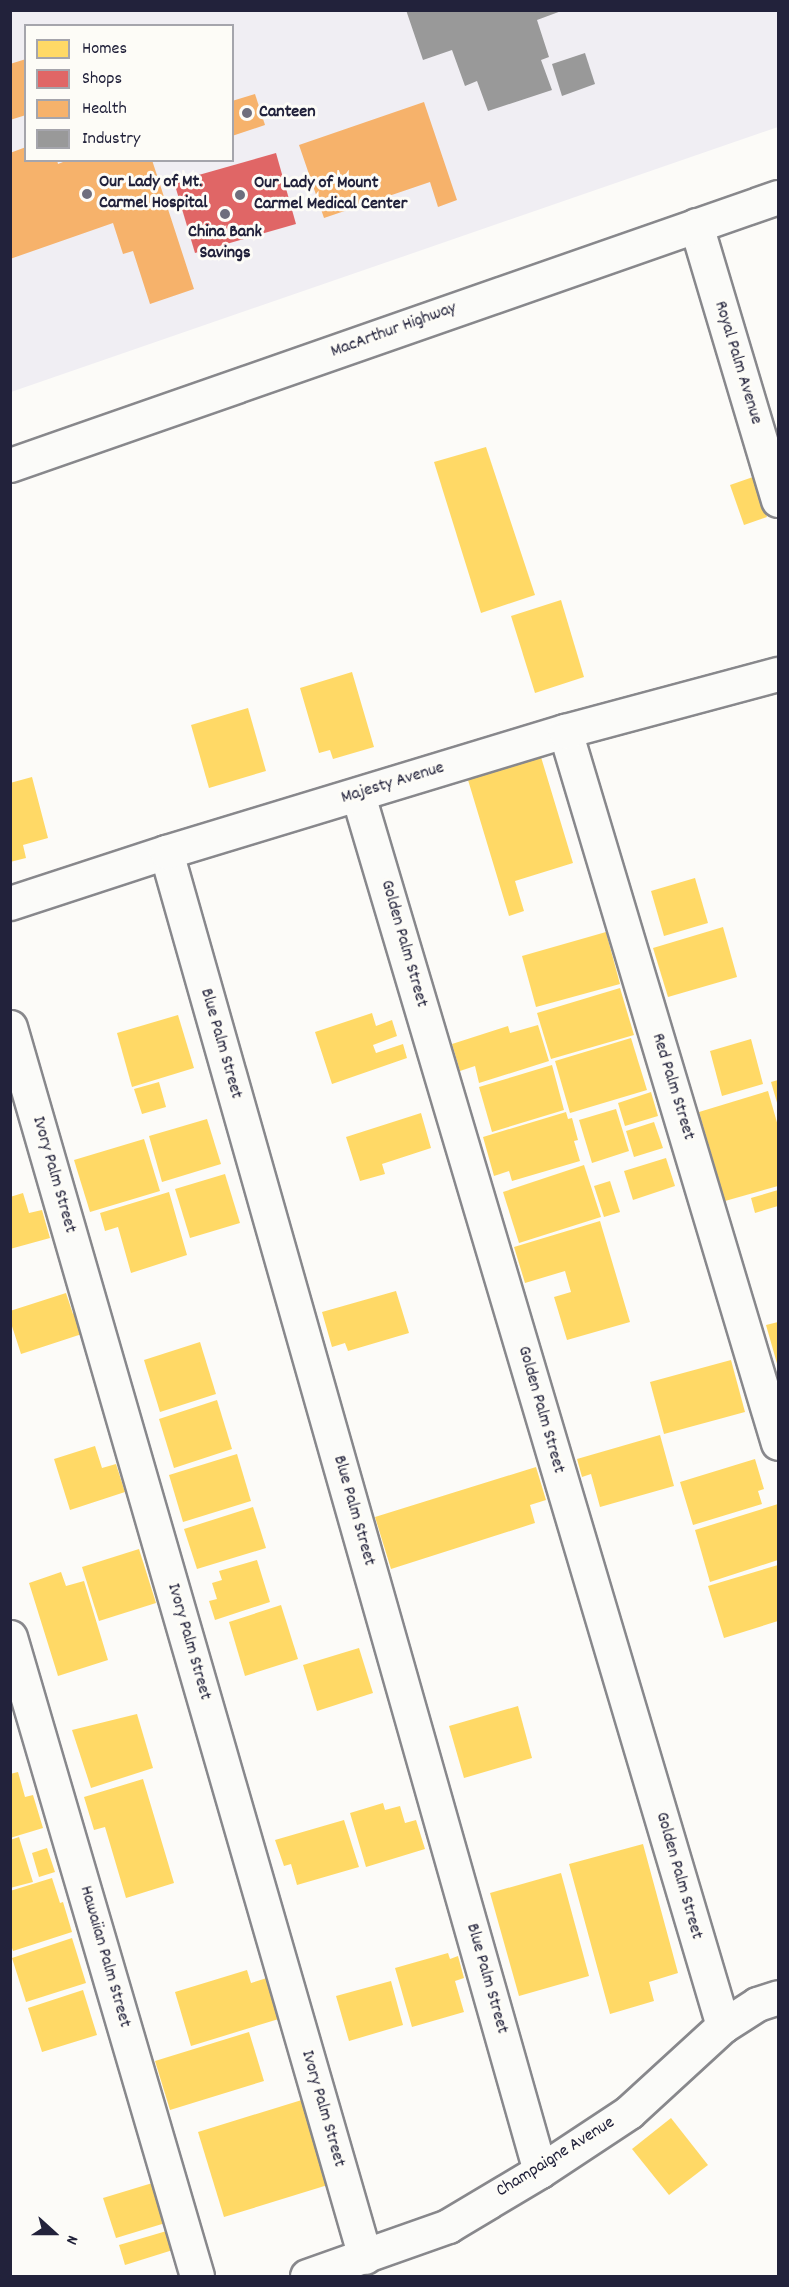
<!DOCTYPE html>
<style>
body{margin:0}
#map{position:relative;width:789px;height:2287px;overflow:hidden;background:#fcfbf8;font-family:Dekko,sans-serif}
div>[style]{position:absolute}
[style*='--x']{left:calc(var(--x)*1px);top:calc(var(--y)*1px);width:calc(var(--w)*1px);rotate:calc(var(--a)*1deg)}
.built>*{inset:0;background:#f0eef3}
.homes>*{inset:0;background:#ffd966}
.shops>*{inset:0;background:#e06666}
.health>*{inset:0;background:#f6b26b}
.industry>*{inset:0;background:#999}
.roads{filter:drop-shadow(2px 0 #88888c) drop-shadow(-2px 0 #88888c) drop-shadow(0 2px #88888c) drop-shadow(0 -2px #88888c)}
.street>*{height:33px;margin:-16.5px;padding:0 16.5px;transform-origin:16.5px;border-radius:16.5px;background:#fbfbf9}
.highway>*{height:33px;margin:-16.5px;padding:0 16.5px;transform-origin:16.5px;border-radius:16.5px;background:#fbfbf9}
.dots>*{width:16px;height:16px;translate:-50% -50%;box-sizing:border-box;border:3px solid #fdfcf7;border-radius:50%}
span{translate:-50% -50%;white-space:nowrap;text-align:center;line-height:1.15;-webkit-text-stroke:6px #fdfcf7;paint-order:stroke}
.poi-label{font-size:18px;color:#22223b;font-weight:700}
.left{translate:0 -50%;text-align:left}
.street-label{font-size:18px;color:#22223b}
.frame{position:absolute;inset:0;border:12px solid #22223b;pointer-events:none}
.legend{position:absolute;left:24px;top:24px;width:210px;height:138px;box-sizing:border-box;background:#fdfcf7;border:2px solid #a5a5ac;margin:0;padding:8px 10px;list-style:none;font-size:18px;color:#22223b}
.legend li{display:flex;align-items:center;gap:12px;height:30px}
.legend b{width:30px;border:2px solid #a5a5ac}
.north{position:absolute;left:24px;top:2203px;width:60px;height:60px;-webkit-text-stroke:4px #fdfcf7;paint-order:stroke;rotate:111deg;font-size:16px;font-weight:700;line-height:24px;text-align:center;color:#22223b}
.north::after{content:'';display:block;margin:auto;width:21px;height:27px;background:#22223b;clip-path:polygon(50% 0,100% 100%,50% 72%,0 100%)}
</style>
<div id="map">
<div class="built">
<i style="clip-path:polygon(evenodd,10px 11px,778px 11px,778px 127px,11px 392px,10px 11px,26px 26px,232px 26px,232px 160px,26px 160px,26px 26px)"></i>
</div>
<div class="homes">
<i style="clip-path:polygon(486px 447px,535px 595px,481px 613px,434px 462px)"></i>
<i style="clip-path:polygon(753px 477px,767px 517px,744px 525px,730px 485px)"></i>
<i style="clip-path:polygon(561px 600px,584px 677px,535px 693px,511px 616px)"></i>
<i style="clip-path:polygon(352px 672px,374px 747px,333px 759px,330px 750px,319px 753px,300px 688px)"></i>
<i style="clip-path:polygon(248px 708px,266px 771px,209px 788px,191px 725px)"></i>
<i style="clip-path:polygon(541px 757px,573px 863px,515px 881px,524px 911px,509px 916px,468px 780px)"></i>
<i style="clip-path:polygon(32px 777px,48px 838px,23px 845px,26px 858px,10px 862px,10px 783px)"></i>
<i style="clip-path:polygon(695px 878px,708px 923px,664px 936px,651px 891px)"></i>
<i style="clip-path:polygon(723px 927px,737px 977px,668px 997px,653px 948px)"></i>
<i style="clip-path:polygon(606px 932px,620px 984px,536px 1007px,522px 956px)"></i>
<i style="clip-path:polygon(620px 988px,634px 1035px,551px 1059px,537px 1013px)"></i>
<i style="clip-path:polygon(372px 1013px,376px 1026px,392px 1020px,397px 1036px,373px 1045px,376px 1053px,403px 1044px,407px 1058px,332px 1084px,315px 1032px)"></i>
<i style="clip-path:polygon(178px 1015px,194px 1068px,132px 1087px,117px 1033px)"></i>
<i style="clip-path:polygon(538px 1025px,549px 1061px,479px 1083px,475px 1066px,460px 1071px,452px 1044px,508px 1026px,510px 1033px)"></i>
<i style="clip-path:polygon(631px 1038px,647px 1090px,570px 1113px,555px 1061px)"></i>
<i style="clip-path:polygon(751px 1039px,763px 1084px,722px 1096px,710px 1051px)"></i>
<i style="clip-path:polygon(552px 1065px,564px 1110px,492px 1132px,479px 1087px)"></i>
<i style="clip-path:polygon(778px 1080px,778px 1106px,771px 1082px)"></i>
<i style="clip-path:polygon(159px 1082px,166px 1107px,142px 1114px,134px 1089px)"></i>
<i style="clip-path:polygon(768px 1091px,778px 1126px,778px 1186px,725px 1201px,699px 1112px)"></i>
<i style="clip-path:polygon(651px 1092px,658px 1116px,625px 1126px,618px 1103px)"></i>
<i style="clip-path:polygon(616px 1109px,629px 1151px,592px 1163px,579px 1120px)"></i>
<i style="clip-path:polygon(566px 1112px,568px 1119px,572px 1118px,578px 1140px,574px 1141px,580px 1161px,512px 1181px,509px 1171px,494px 1176px,483px 1137px)"></i>
<i style="clip-path:polygon(421px 1113px,431px 1148px,382px 1164px,385px 1174px,360px 1181px,346px 1137px)"></i>
<i style="clip-path:polygon(207px 1119px,221px 1164px,162px 1182px,149px 1136px)"></i>
<i style="clip-path:polygon(654px 1122px,663px 1148px,634px 1157px,626px 1131px)"></i>
<i style="clip-path:polygon(144px 1139px,160px 1191px,90px 1212px,74px 1160px)"></i>
<i style="clip-path:polygon(666px 1158px,675px 1186px,633px 1200px,624px 1171px)"></i>
<i style="clip-path:polygon(584px 1165px,601px 1217px,519px 1243px,503px 1192px)"></i>
<i style="clip-path:polygon(225px 1174px,240px 1223px,190px 1238px,175px 1189px)"></i>
<i style="clip-path:polygon(610px 1181px,620px 1212px,604px 1217px,594px 1186px)"></i>
<i style="clip-path:polygon(778px 1190px,778px 1206px,755px 1213px,751px 1198px)"></i>
<i style="clip-path:polygon(169px 1192px,187px 1255px,131px 1273px,118px 1227px,105px 1231px,100px 1213px)"></i>
<i style="clip-path:polygon(23px 1193px,29px 1213px,42px 1210px,50px 1238px,10px 1249px,10px 1197px)"></i>
<i style="clip-path:polygon(600px 1221px,630px 1322px,567px 1340px,554px 1297px,571px 1292px,565px 1271px,525px 1283px,514px 1247px)"></i>
<i style="clip-path:polygon(396px 1291px,409px 1333px,348px 1351px,345px 1343px,332px 1347px,322px 1312px)"></i>
<i style="clip-path:polygon(66px 1293px,73px 1314px,78px 1312px,85px 1333px,21px 1354px,10px 1320px,10px 1311px)"></i>
<i style="clip-path:polygon(778px 1322px,778px 1367px,766px 1325px)"></i>
<i style="clip-path:polygon(200px 1342px,216px 1394px,160px 1412px,144px 1360px)"></i>
<i style="clip-path:polygon(731px 1360px,745px 1412px,664px 1434px,650px 1382px)"></i>
<i style="clip-path:polygon(217px 1400px,232px 1449px,174px 1468px,159px 1419px)"></i>
<i style="clip-path:polygon(660px 1435px,674px 1486px,600px 1507px,591px 1474px,582px 1477px,577px 1459px)"></i>
<i style="clip-path:polygon(95px 1446px,102px 1468px,116px 1464px,125px 1492px,70px 1510px,54px 1459px)"></i>
<i style="clip-path:polygon(237px 1454px,251px 1501px,183px 1522px,169px 1475px)"></i>
<i style="clip-path:polygon(755px 1459px,764px 1489px,758px 1491px,762px 1504px,693px 1525px,680px 1482px)"></i>
<i style="clip-path:polygon(536px 1467px,546px 1500px,530px 1505px,535px 1523px,391px 1569px,375px 1517px)"></i>
<i style="clip-path:polygon(778px 1504px,778px 1560px,710px 1582px,695px 1530px)"></i>
<i style="clip-path:polygon(253px 1507px,266px 1548px,197px 1569px,184px 1529px)"></i>
<i style="clip-path:polygon(139px 1549px,156px 1603px,99px 1621px,82px 1567px)"></i>
<i style="clip-path:polygon(257px 1560px,270px 1602px,215px 1620px,209px 1601px,217px 1599px,212px 1583px,222px 1580px,219px 1571px)"></i>
<i style="clip-path:polygon(778px 1565px,778px 1621px,724px 1638px,708px 1586px)"></i>
<i style="clip-path:polygon(61px 1572px,66px 1586px,84px 1581px,108px 1660px,58px 1676px,29px 1583px)"></i>
<i style="clip-path:polygon(281px 1605px,298px 1659px,245px 1676px,229px 1622px)"></i>
<i style="clip-path:polygon(359px 1648px,373px 1693px,317px 1711px,303px 1665px)"></i>
<i style="clip-path:polygon(518px 1706px,532px 1758px,464px 1778px,449px 1726px)"></i>
<i style="clip-path:polygon(137px 1714px,153px 1768px,91px 1788px,72px 1730px)"></i>
<i style="clip-path:polygon(18px 1772px,25px 1797px,33px 1795px,43px 1828px,10px 1838px,10px 1774px)"></i>
<i style="clip-path:polygon(143px 1779px,174px 1883px,126px 1898px,105px 1827px,94px 1830px,84px 1797px)"></i>
<i style="clip-path:polygon(383px 1803px,385px 1810px,400px 1806px,405px 1823px,416px 1820px,425px 1849px,366px 1867px,350px 1813px)"></i>
<i style="clip-path:polygon(344px 1820px,359px 1867px,297px 1885px,291px 1864px,284px 1866px,275px 1840px)"></i>
<i style="clip-path:polygon(19px 1837px,33px 1882px,10px 1888px,10px 1840px)"></i>
<i style="clip-path:polygon(643px 1844px,678px 1973px,649px 1982px,654px 2001px,610px 2014px,569px 1864px)"></i>
<i style="clip-path:polygon(47px 1848px,55px 1872px,39px 1877px,32px 1853px)"></i>
<i style="clip-path:polygon(561px 1873px,589px 1976px,519px 1996px,490px 1893px)"></i>
<i style="clip-path:polygon(52px 1878px,60px 1903px,63px 1902px,72px 1932px,13px 1951px,10px 1942px,10px 1891px)"></i>
<i style="clip-path:polygon(72px 1938px,86px 1983px,26px 2002px,12px 1958px)"></i>
<i style="clip-path:polygon(448px 1953px,450px 1959px,458px 1956px,464px 1978px,455px 1981px,464px 2012px,412px 2027px,395px 1968px)"></i>
<i style="clip-path:polygon(247px 1970px,251px 1983px,270px 1977px,282px 2018px,191px 2046px,175px 1992px)"></i>
<i style="clip-path:polygon(391px 1981px,403px 2025px,349px 2041px,336px 1996px)"></i>
<i style="clip-path:polygon(83px 1990px,97px 2035px,42px 2052px,28px 2008px)"></i>
<i style="clip-path:polygon(249px 2032px,264px 2081px,170px 2110px,155px 2061px)"></i>
<i style="clip-path:polygon(305px 2099px,331px 2184px,224px 2217px,198px 2132px)"></i>
<i style="clip-path:polygon(671px 2118px,708px 2165px,669px 2195px,632px 2149px)"></i>
<i style="clip-path:polygon(159px 2181px,172px 2221px,116px 2238px,103px 2198px)"></i>
<i style="clip-path:polygon(170px 2230px,176px 2249px,125px 2265px,119px 2245px)"></i>
</div>
<div class="shops">
<i style="clip-path:polygon(276px 153px,296px 224px,195px 253px,174px 182px)"></i>
</div>
<div class="health">
<i style="clip-path:polygon(26px 59px,26px 115px,10px 120px,10px 64px)"></i>
<i style="clip-path:polygon(255px 94px,265px 125px,232px 136px,232px 101px)"></i>
<i style="clip-path:polygon(424px 102px,457px 200px,438px 207px,430px 182px,324px 218px,299px 145px)"></i>
<i style="clip-path:polygon(26px 147px,26px 160px,57px 160px,58px 164px,68px 160px,152px 160px,194px 289px,150px 304px,133px 251px,123px 254px,113px 223px,10px 259px,10px 153px)"></i>
</div>
<div class="industry">
<i style="clip-path:polygon(406px 10px,564px 10px,537px 20px,549px 57px,541px 60px,552px 90px,488px 111px,477px 81px,465px 86px,452px 50px,423px 60px)"></i>
<i style="clip-path:polygon(585px 53px,595px 84px,562px 96px,552px 64px)"></i>
</div>
<div class="roads">
<div class="street">
<i style="--x:696;--y:225;--w:287;--a:73.4"></i>
<i style="--x:565;--y:731;--w:743;--a:73.35"></i>
<i style="--x:358;--y:795;--w:1284;--a:73.48"></i>
<i style="--x:166;--y:852;--w:1371;--a:74.17"></i>
<i style="--x:10;--y:903;--w:164;--a:-18.1"></i>
<i style="--x:166;--y:852;--w:417;--a:-16.9"></i>
<i style="--x:565;--y:731;--w:220;--a:-15"></i>
<i style="--x:10;--y:1027;--w:1280;--a:73.9"></i>
<i style="--x:10;--y:1637;--w:666;--a:73.69"></i>
<i style="--x:307;--y:2276;--w:150;--a:-19.5"></i>
<i style="--x:448;--y:2226;--w:107;--a:-30.9"></i>
<i style="--x:540;--y:2171;--w:107;--a:-33.5"></i>
<i style="--x:629;--y:2112;--w:127;--a:-42.5"></i>
<i style="--x:723;--y:2026;--w:40;--a:-32.9"></i>
<i style="--x:757;--y:2004;--w:22;--a:-18"></i>
</div>
<div class="highway">
<i style="--x:10;--y:465;--w:813;--a:-19.24"></i>
</div>
</div>
<div class="dots">
<i style="left:247px;top:113px;background:#6e6e7d"></i>
<i style="left:87px;top:194px;background:#6e6e7d"></i>
<i style="left:240px;top:195px;background:#6e6e7d"></i>
<i style="left:225px;top:214px;background:#6e6e7d"></i>
</div>
<div class="poi-label">
<span class="left" style="left:259px;top:113px">Canteen</span>
<span class="left" style="left:99px;top:194px">Our Lady of Mt.<br>Carmel Hospital</span>
<span class="left" style="left:254px;top:195px">Our Lady of Mount<br>Carmel Medical Center</span>
<span style="left:225px;top:244px">China Bank<br>Savings</span>
</div>
<div class="street-label">
<span style="left:394px;top:331px;rotate:-20deg">MacArthur Highway</span>
<span style="left:737px;top:363px;rotate:73deg">Royal Palm Avenue</span>
<span style="left:393px;top:784px;rotate:-17deg">Majesty Avenue</span>
<span style="left:403px;top:944px;rotate:74deg">Golden Palm Street</span>
<span style="left:220px;top:1044px;rotate:74deg">Blue Palm Street</span>
<span style="left:672px;top:1087px;rotate:73deg">Red Palm Street</span>
<span style="left:53px;top:1175px;rotate:74deg">Ivory Palm Street</span>
<span style="left:540px;top:1410px;rotate:74deg">Golden Palm Street</span>
<span style="left:353px;top:1511px;rotate:74deg">Blue Palm Street</span>
<span style="left:188px;top:1642px;rotate:74deg">Ivory Palm Street</span>
<span style="left:678px;top:1876px;rotate:74deg">Golden Palm Street</span>
<span style="left:104px;top:1957px;rotate:74deg">Hawaiian Palm Street</span>
<span style="left:486px;top:1979px;rotate:74deg">Blue Palm Street</span>
<span style="left:322px;top:2109px;rotate:74deg">Ivory Palm Street</span>
<span style="left:556px;top:2158px;rotate:-32deg">Champaigne Avenue</span>
</div>
<div class="frame"></div>
<ul class="legend">
<li><b style="height:16px;background:#ffd966"></b>Homes</li>
<li><b style="height:16px;background:#e06666"></b>Shops</li>
<li><b style="height:16px;background:#f6b26b"></b>Health</li>
<li><b style="height:16px;background:#999"></b>Industry</li>
</ul>
<div class="north">N</div>
</div>
